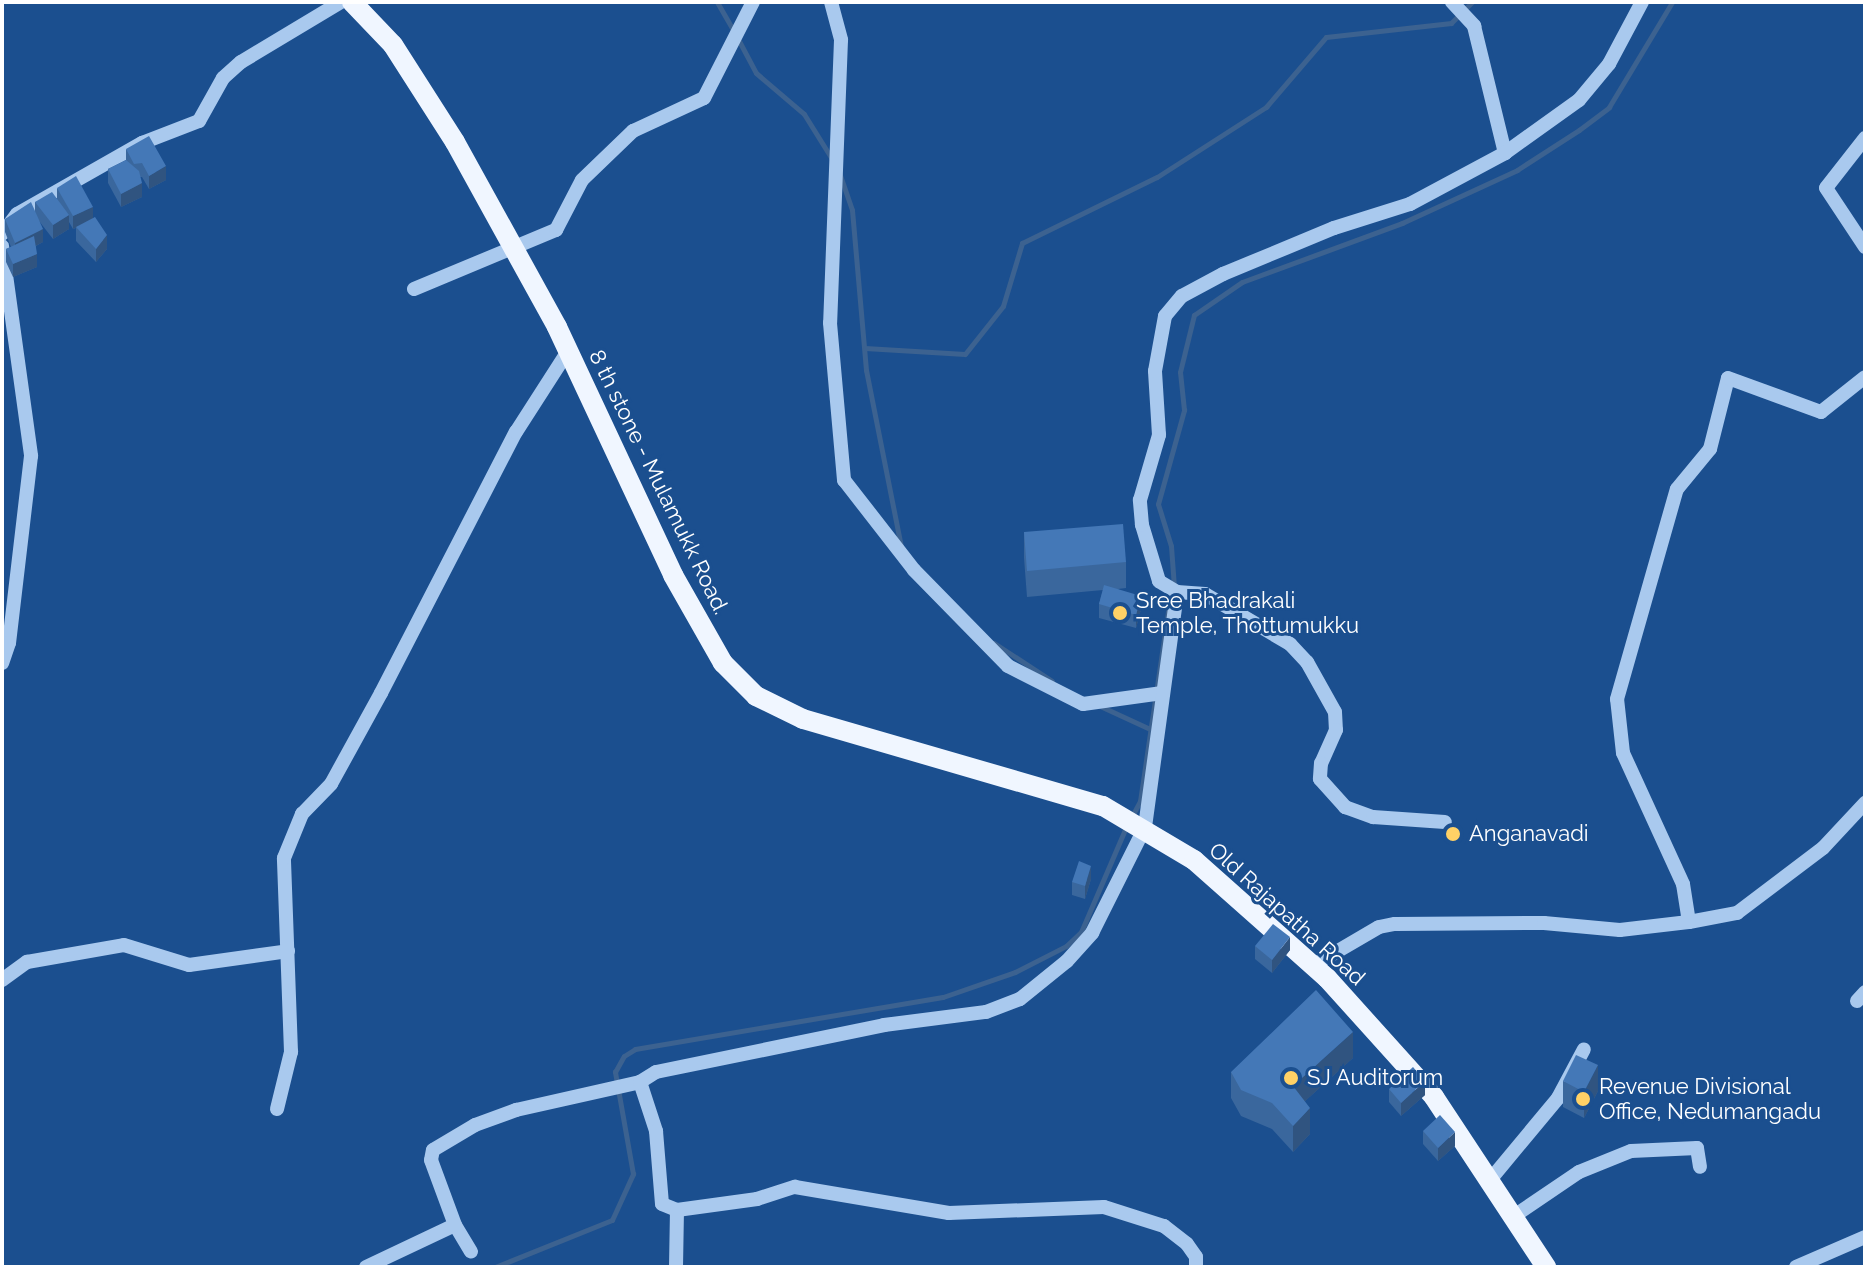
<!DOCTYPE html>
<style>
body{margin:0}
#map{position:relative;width:1867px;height:1269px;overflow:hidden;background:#1b4f8f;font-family:Raleway,sans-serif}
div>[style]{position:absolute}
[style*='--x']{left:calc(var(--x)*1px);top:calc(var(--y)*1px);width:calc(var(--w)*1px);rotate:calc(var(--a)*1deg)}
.stream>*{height:5px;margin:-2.5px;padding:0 2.5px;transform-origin:2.5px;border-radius:2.5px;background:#3c6290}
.minor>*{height:14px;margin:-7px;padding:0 7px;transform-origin:7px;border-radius:7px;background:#a9c9ee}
.major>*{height:20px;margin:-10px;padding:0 10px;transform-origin:10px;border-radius:10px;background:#f0f6ff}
.wall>*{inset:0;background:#3a679d}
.shaded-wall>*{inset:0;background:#305480}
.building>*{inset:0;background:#4478b7}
.dots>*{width:22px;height:22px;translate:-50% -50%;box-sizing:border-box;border:4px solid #1b4f8f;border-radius:50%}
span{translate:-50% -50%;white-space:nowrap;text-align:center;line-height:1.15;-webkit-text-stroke:6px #1b4f8f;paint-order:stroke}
.street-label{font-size:22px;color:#fff}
.poi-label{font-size:22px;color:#fff}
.left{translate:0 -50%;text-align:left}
.frame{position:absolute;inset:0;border:4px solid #fff;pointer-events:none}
</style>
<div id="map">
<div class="stream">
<i style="--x:717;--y:2;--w:34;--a:60"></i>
<i style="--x:738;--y:39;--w:38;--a:62"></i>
<i style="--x:756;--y:73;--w:63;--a:40.5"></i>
<i style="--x:804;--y:114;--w:53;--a:58.1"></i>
<i style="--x:840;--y:175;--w:37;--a:71"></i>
<i style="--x:852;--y:210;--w:161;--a:85"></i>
<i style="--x:866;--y:370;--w:180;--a:78.8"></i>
<i style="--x:865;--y:348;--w:100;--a:3.4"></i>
<i style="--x:965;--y:354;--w:61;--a:-51.6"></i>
<i style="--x:1003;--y:306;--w:66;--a:-73.2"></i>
<i style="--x:1022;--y:243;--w:150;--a:-26.1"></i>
<i style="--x:1157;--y:177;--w:130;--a:-32.7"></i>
<i style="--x:1266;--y:107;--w:92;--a:-49.4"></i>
<i style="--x:1326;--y:37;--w:126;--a:-6.4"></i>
<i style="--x:1451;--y:23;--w:30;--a:-45"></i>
<i style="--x:1174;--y:587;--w:41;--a:-94.2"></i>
<i style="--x:1171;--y:546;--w:44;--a:-107.2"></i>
<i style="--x:1158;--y:504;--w:98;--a:-74.5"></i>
<i style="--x:1184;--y:410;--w:38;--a:-96"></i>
<i style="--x:1180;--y:372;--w:59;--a:-76.2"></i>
<i style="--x:1194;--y:315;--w:58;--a:-34.5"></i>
<i style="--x:1242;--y:282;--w:171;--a:-20.2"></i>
<i style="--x:1402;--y:223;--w:127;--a:-24.7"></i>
<i style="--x:1517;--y:170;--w:74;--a:-32.8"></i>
<i style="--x:1579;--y:130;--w:38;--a:-37"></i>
<i style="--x:1609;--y:107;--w:122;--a:-59"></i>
<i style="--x:994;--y:643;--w:69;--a:33.2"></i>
<i style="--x:1100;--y:706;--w:55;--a:24.7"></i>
<i style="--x:1131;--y:818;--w:19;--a:-62"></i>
<i style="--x:1140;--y:801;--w:199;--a:-81.6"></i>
<i style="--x:495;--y:1267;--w:126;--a:-21.9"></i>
<i style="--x:612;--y:1220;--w:51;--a:-65.5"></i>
<i style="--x:633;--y:1174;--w:104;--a:-100"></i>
<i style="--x:615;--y:1072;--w:18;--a:-61"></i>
<i style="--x:624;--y:1056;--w:13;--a:-32"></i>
<i style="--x:635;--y:1049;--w:312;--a:-9.6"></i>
<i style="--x:943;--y:997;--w:76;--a:-19.1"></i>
<i style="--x:1015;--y:972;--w:57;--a:-27"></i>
<i style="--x:1066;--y:946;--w:21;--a:-43"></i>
<i style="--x:1081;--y:932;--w:114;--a:-66.8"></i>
</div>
<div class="minor">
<i style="--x:831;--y:2;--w:39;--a:75"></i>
<i style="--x:841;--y:40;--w:283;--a:92.2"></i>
<i style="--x:830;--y:323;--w:158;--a:84.9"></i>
<i style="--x:844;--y:480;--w:114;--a:52.1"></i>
<i style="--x:914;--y:570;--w:134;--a:45.6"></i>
<i style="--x:1008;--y:666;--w:84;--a:26.9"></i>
<i style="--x:1083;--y:704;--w:80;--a:-7.9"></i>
<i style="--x:1452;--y:2;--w:33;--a:47"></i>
<i style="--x:1474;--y:26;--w:131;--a:76.3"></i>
<i style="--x:1865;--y:138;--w:63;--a:128"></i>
<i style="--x:1826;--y:188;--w:71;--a:56.5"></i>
<i style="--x:2;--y:234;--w:25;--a:-53"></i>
<i style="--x:17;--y:214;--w:144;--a:-29.6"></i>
<i style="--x:142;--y:143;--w:61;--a:-21.1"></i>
<i style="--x:199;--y:121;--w:49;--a:-60.8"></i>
<i style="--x:223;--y:78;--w:24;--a:-42"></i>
<i style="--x:241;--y:62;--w:117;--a:-31"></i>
<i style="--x:2;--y:246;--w:212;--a:82.1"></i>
<i style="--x:31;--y:456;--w:188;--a:96.7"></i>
<i style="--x:9;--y:643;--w:21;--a:109"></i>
<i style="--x:414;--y:289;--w:154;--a:-22.6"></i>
<i style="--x:556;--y:230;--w:56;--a:-62.5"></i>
<i style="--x:582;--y:180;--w:71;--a:-43.9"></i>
<i style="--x:633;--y:131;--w:78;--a:-24.9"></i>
<i style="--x:704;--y:98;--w:108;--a:-63"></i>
<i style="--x:1177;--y:592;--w:21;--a:-149"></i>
<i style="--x:1159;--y:581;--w:59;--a:-106.9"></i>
<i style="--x:1142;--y:525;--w:25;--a:-95"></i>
<i style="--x:1140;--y:500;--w:68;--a:-73.7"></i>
<i style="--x:1159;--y:435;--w:64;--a:-93.6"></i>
<i style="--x:1155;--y:371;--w:56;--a:-79.7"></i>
<i style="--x:1165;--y:316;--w:26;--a:-50"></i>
<i style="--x:1182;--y:296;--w:47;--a:-28.2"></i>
<i style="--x:1223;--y:274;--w:120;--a:-22.5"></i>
<i style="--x:1334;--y:228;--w:80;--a:-17.5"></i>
<i style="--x:1410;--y:204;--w:108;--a:-28.2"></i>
<i style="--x:1505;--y:153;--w:91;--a:-35.6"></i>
<i style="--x:1579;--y:100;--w:47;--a:-50.2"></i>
<i style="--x:1609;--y:64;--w:70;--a:-62"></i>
<i style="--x:1177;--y:592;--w:28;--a:4"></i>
<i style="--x:1205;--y:594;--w:99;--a:30.5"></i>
<i style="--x:1290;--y:644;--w:25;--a:47"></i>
<i style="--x:1307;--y:662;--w:57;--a:60.8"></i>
<i style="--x:1335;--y:712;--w:18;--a:87"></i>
<i style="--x:1336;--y:730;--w:36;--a:114"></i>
<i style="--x:1321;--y:763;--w:16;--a:94"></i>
<i style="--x:1320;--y:779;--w:38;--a:48"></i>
<i style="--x:1345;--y:807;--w:30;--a:20"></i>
<i style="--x:1373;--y:817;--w:72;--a:4"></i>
<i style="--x:1689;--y:922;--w:49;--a:-10.6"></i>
<i style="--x:1737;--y:913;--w:108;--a:-37.1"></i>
<i style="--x:1823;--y:848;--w:62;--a:-47"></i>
<i style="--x:1314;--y:965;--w:75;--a:-30.3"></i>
<i style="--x:1379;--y:927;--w:16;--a:-11"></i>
<i style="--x:1395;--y:924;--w:149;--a:-0.4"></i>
<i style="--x:1544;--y:923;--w:76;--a:5.3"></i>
<i style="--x:1620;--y:930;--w:69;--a:-6.6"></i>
<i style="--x:1689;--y:922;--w:38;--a:-99"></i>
<i style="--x:1683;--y:884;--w:144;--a:-114.6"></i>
<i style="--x:1623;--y:753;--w:54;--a:-96.3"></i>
<i style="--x:1617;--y:699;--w:218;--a:-74.1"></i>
<i style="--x:1677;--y:489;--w:52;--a:-50.5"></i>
<i style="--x:1710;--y:449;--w:73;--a:-75.8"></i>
<i style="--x:1728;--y:378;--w:99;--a:20.1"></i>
<i style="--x:1821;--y:412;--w:56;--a:-38.5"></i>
<i style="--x:2;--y:980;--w:31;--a:-36"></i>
<i style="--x:27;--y:962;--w:98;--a:-9.9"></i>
<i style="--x:124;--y:945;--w:68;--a:17.1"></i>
<i style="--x:189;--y:965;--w:100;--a:-8"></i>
<i style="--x:1857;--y:1001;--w:12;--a:-48"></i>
<i style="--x:640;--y:1082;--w:52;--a:71.9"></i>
<i style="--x:656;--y:1131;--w:73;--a:85.3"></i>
<i style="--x:662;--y:1204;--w:16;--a:22"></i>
<i style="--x:677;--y:1210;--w:81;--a:-7.8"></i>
<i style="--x:757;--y:1199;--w:40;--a:-18"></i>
<i style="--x:795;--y:1187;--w:156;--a:9.6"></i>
<i style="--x:949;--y:1213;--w:155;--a:-2.2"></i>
<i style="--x:1104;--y:1207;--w:63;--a:17.6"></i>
<i style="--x:1164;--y:1226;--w:29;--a:38"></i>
<i style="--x:1187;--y:1244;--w:16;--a:55"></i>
<i style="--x:1196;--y:1257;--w:10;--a:90"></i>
<i style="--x:277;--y:1109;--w:59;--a:-76.2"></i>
<i style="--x:291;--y:1052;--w:194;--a:-92.1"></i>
<i style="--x:284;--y:858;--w:48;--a:-67.8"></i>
<i style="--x:302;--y:814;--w:42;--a:-46"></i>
<i style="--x:331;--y:784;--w:104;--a:-61.2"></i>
<i style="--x:381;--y:693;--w:294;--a:-62.7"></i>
<i style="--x:516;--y:432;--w:96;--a:-57.3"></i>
<i style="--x:1490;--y:1180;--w:107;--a:-50.3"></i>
<i style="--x:1558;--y:1098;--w:55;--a:-62"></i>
<i style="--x:1514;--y:1216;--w:78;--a:-34.1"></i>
<i style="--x:1579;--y:1172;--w:56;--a:-22"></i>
<i style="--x:1631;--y:1151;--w:66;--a:-2.6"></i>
<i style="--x:1697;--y:1148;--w:19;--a:81"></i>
<i style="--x:455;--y:1225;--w:31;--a:59"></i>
<i style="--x:366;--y:1267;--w:98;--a:-25.3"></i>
<i style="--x:455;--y:1225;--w:69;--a:-110.3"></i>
<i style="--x:431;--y:1160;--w:10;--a:-79"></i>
<i style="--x:433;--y:1150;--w:49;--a:-30.8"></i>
<i style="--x:475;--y:1125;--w:44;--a:-20.1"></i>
<i style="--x:516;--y:1110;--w:127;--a:-12.7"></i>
<i style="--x:640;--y:1082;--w:19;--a:-32"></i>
<i style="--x:656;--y:1072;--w:233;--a:-11.6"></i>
<i style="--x:884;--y:1025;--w:103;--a:-7.3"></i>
<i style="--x:986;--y:1012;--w:36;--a:-21"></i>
<i style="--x:1020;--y:999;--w:60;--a:-39"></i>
<i style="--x:1067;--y:961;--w:38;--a:-48"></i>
<i style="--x:1092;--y:933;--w:119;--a:-63.4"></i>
<i style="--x:1145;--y:827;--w:237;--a:-82.2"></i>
<i style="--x:676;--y:1267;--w:57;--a:-89"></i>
<i style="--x:1796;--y:1267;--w:75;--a:-23.5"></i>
</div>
<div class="major">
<i style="--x:352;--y:2;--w:59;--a:46.4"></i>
<i style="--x:393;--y:45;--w:115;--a:57.4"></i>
<i style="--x:455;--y:142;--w:211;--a:61.1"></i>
<i style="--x:557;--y:327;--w:274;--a:64.9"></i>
<i style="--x:673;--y:575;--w:101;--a:60.4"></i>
<i style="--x:723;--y:663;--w:47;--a:45"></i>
<i style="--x:756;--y:696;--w:52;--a:26.1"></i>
<i style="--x:803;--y:719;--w:312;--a:16.2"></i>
<i style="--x:1103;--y:806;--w:106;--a:30.7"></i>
<i style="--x:1194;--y:860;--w:178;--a:41.6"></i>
<i style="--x:1327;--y:978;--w:160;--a:48"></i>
<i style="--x:1434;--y:1097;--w:204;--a:56.6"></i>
</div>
<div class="wall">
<i style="clip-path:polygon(126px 149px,166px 180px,149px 189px,142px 177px,140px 177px,142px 197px,121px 207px,108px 183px,108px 169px,126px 160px)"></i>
<i style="clip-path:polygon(57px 188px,93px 218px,107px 249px,96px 262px,76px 241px,76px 228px,73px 229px,69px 222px,69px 229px,53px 239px,39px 221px,43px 242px,36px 246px,37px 267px,13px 277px,6px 262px,6px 249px,11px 247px,5px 232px,5px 219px,35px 212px,35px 202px,57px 198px)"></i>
<i style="clip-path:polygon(1024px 532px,1126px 562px,1126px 588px,1118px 589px,1141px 609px,1136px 628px,1099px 618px,1099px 604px,1103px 590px,1027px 597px,1024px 558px)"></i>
<i style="clip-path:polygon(1091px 879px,1085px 899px,1072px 895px,1072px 882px)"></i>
<i style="clip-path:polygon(1255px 946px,1290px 950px,1272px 973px,1255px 959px)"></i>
<i style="clip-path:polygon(1353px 1058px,1305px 1101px,1310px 1134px,1293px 1152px,1272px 1129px,1241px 1116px,1231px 1098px,1231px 1072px)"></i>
<i style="clip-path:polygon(1563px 1081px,1598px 1091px,1584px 1118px,1563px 1107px)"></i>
<i style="clip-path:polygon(1389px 1089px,1425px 1095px,1401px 1116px,1389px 1102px)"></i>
<i style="clip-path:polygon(1423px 1131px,1455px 1146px,1438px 1161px,1423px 1144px)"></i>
</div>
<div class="shaded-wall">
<i style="clip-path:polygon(166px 166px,166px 180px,149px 189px,149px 176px)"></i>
<i style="clip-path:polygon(142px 183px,142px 197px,121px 207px,121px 194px)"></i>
<i style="clip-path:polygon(93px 207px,93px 220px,73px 229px,73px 216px)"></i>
<i style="clip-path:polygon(69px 215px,69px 229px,53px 239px,53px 225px)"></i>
<i style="clip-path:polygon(43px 229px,43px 242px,15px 257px,15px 243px)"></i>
<i style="clip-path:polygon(107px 235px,107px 249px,96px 262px,96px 249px)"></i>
<i style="clip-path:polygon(37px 254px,37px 267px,13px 277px,13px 264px)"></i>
<i style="clip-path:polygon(1141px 596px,1141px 609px,1136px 628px,1136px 615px)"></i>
<i style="clip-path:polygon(1091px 866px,1091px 879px,1085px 899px,1085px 886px)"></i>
<i style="clip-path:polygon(1290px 937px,1290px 950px,1272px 973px,1272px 960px)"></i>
<i style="clip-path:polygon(1353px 1032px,1353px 1058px,1293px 1112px,1293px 1086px)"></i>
<i style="clip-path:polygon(1598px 1065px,1598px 1091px,1584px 1118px,1584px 1092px)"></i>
<i style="clip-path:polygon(1425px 1081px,1425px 1095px,1401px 1116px,1401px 1103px)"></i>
<i style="clip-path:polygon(1310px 1108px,1310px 1134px,1293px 1152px,1293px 1126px)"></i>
<i style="clip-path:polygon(1455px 1132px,1455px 1146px,1438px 1161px,1438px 1148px)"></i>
</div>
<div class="building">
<i style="clip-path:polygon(149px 136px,166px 166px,149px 176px,142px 163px,134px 164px,126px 149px)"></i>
<i style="clip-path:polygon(126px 160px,139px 171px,142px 183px,121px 194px,108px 169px)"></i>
<i style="clip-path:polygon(76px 176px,93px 207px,73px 216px,57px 188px)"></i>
<i style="clip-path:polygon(52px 192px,69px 215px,53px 225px,35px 202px)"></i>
<i style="clip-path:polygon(31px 202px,43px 229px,15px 243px,5px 219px)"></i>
<i style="clip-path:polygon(95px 217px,107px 235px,96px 249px,76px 227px)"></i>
<i style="clip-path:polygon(34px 236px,37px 254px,13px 264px,6px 249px)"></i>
<i style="clip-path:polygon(1123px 524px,1126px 562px,1027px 571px,1024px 532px)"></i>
<i style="clip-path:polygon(1104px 585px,1141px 596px,1136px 615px,1099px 604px)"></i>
<i style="clip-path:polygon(1079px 861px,1091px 866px,1085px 886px,1072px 882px)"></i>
<i style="clip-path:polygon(1273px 924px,1290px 937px,1272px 960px,1255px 946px)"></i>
<i style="clip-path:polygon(1316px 990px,1353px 1032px,1293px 1086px,1310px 1108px,1293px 1126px,1272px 1103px,1241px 1090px,1231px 1072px)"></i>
<i style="clip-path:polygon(1576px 1055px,1598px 1065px,1584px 1092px,1563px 1081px)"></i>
<i style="clip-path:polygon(1413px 1067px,1425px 1081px,1401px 1103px,1389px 1089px)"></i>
<i style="clip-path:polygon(1440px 1115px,1455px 1132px,1438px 1148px,1423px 1131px)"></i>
</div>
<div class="dots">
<i style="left:1120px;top:613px;background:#ffd166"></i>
<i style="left:1453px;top:834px;background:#ffd166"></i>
<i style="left:1291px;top:1078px;background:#ffd166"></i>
<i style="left:1583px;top:1099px;background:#ffd166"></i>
</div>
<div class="street-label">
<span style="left:659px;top:482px;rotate:64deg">8 th stone - Mulamukk Road.</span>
<span style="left:1287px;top:914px;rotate:42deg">Old Rajapatha Road</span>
</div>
<div class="poi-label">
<span class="left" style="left:1136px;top:613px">Sree Bhadrakali<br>Temple, Thottumukku</span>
<span class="left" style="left:1469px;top:834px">Anganavadi</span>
<span class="left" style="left:1307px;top:1078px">SJ Auditorum</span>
<span class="left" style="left:1599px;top:1099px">Revenue Divisional<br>Office, Nedumangadu</span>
</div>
<div class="frame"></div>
</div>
